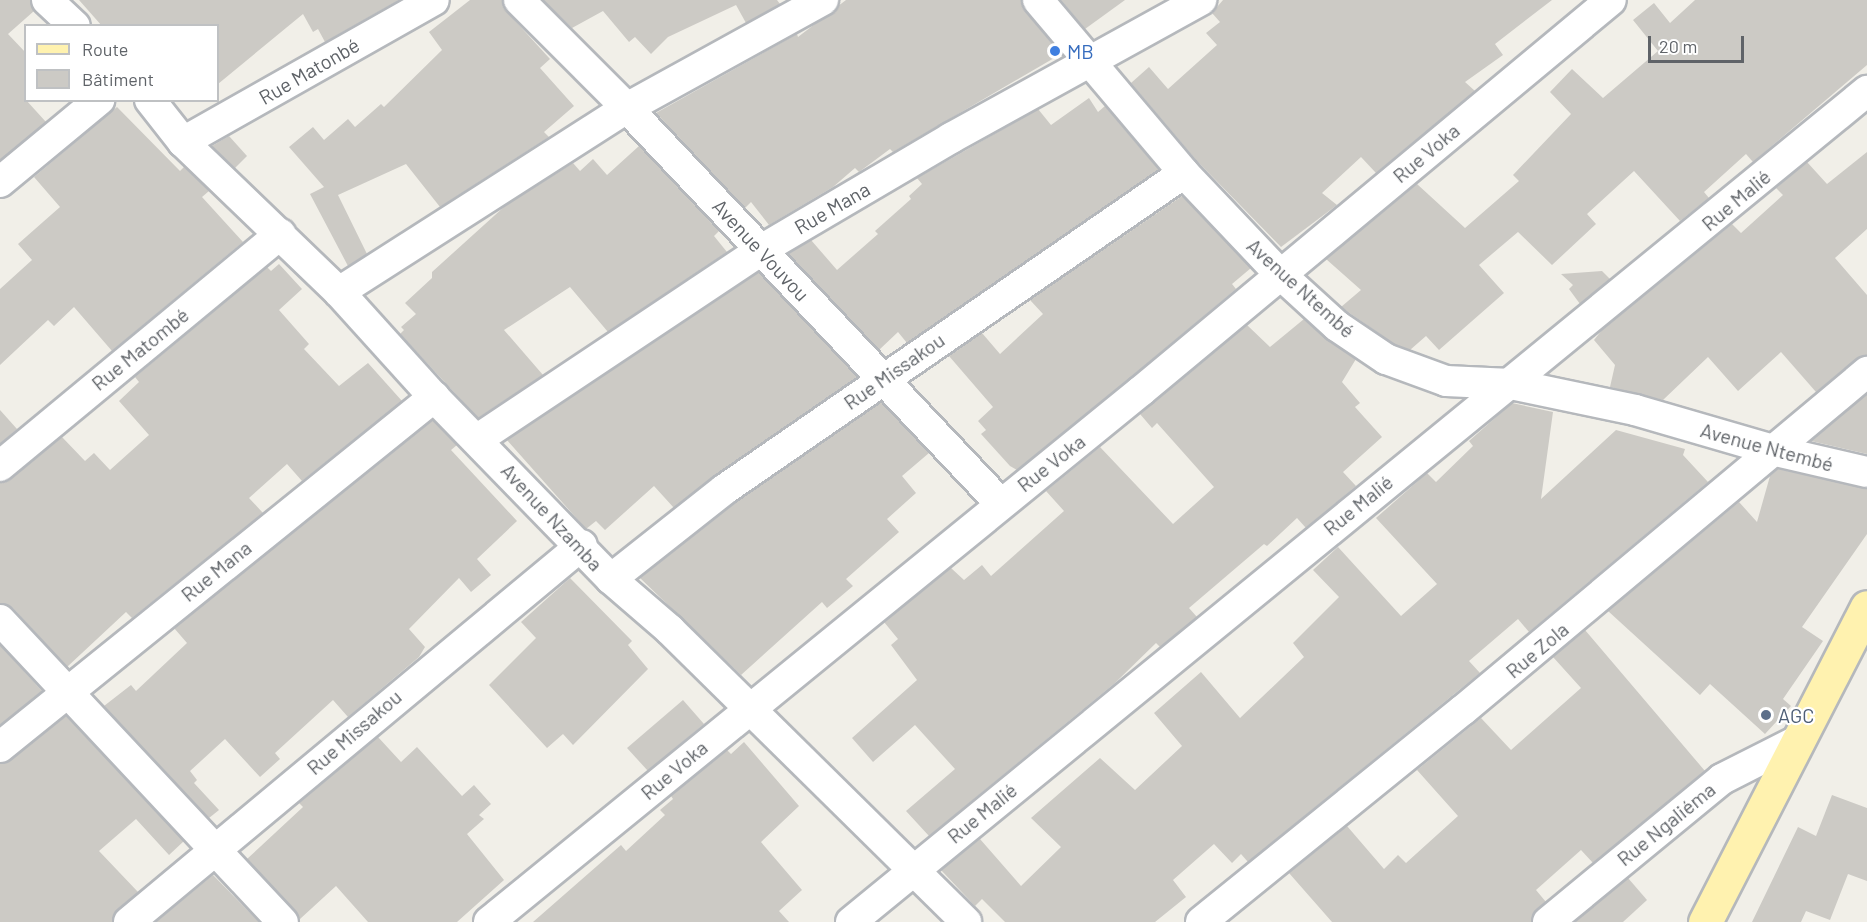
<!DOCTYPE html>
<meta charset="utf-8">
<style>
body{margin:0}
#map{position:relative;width:1867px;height:922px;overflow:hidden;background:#f1efe8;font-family:Barlow,sans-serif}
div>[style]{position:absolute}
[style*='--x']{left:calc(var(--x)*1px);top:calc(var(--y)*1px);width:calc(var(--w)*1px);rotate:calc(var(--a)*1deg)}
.building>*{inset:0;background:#cccac5}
.roads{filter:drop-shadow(2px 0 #b5b8bc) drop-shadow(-2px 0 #b5b8bc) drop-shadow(0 2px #b5b8bc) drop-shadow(0 -2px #b5b8bc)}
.minor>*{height:30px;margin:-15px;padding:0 15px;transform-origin:15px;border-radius:15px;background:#fff}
.primary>*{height:33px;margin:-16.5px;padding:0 16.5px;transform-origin:16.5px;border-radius:16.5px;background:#fff2af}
.dots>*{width:16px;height:16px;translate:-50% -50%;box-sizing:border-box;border:3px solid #fff;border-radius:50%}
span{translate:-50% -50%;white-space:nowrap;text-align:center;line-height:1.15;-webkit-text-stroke:4.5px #fff;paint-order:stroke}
.shop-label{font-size:20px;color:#366cbe}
.left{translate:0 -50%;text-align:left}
.street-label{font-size:20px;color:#5f6368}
.service-label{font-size:20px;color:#4e5e75}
.legend{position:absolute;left:24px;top:24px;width:195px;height:78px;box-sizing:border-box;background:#fff;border:2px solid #bfc1c3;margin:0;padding:8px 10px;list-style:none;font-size:18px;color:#5f6368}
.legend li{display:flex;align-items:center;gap:12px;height:30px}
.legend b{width:30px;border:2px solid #bfc1c3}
.scale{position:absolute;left:1648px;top:36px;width:96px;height:27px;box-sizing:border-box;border:3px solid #5f6368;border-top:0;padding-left:8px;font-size:18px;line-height:21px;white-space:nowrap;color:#5f6368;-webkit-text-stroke:4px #fff;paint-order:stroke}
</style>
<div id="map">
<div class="building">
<i style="clip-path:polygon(0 0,30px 0,34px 11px,8px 34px,26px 53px,26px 100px,46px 122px,0 160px)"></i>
<i style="clip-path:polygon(79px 0,399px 0,325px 42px,318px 29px,313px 32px,303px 14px,218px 84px,218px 26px,102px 26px)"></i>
<i style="clip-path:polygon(470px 0,502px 0,507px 12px,550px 59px,540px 68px,574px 106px,544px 132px,549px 137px,440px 207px,406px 164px,338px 195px,367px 254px,348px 266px,310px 194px,324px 187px,289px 147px,313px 127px,324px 140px,348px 119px,355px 127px,381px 104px,384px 107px,442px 50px,429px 32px)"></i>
<i style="clip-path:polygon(543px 0,777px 0,780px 4px,746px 23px,736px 5px,668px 37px,651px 54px,635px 37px,629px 42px,603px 11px,572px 28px)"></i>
<i style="clip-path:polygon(846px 0,1021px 0,1025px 11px,1061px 54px,893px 152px,890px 149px,859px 172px,855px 168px,833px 187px,769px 225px,751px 202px,745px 208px,656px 113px,797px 34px,798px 37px)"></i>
<i style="clip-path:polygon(1061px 0,1125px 0,1085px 29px)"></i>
<i style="clip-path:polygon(1223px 0,1552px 0,1495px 44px,1503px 55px,1465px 82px,1475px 91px,1376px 173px,1361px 157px,1322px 193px,1337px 205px,1281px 247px,1197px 161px,1131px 83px,1149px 67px,1168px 89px,1217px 45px,1206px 33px,1220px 22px,1212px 13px)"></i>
<i style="clip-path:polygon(1695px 0,1867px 0,1867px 65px,1753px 162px,1746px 154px,1704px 192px,1709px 198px,1680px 221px,1634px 171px,1587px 214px,1596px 224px,1552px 265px,1518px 232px,1479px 265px,1504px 293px,1439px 350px,1426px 336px,1410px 350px,1394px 344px,1341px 307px,1361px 290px,1326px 259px,1417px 184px,1465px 228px,1519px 181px,1513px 175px,1571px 114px,1550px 92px,1572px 69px,1603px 98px,1658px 51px,1633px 20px,1654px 3px,1670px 23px)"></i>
<i style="clip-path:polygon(1089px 98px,1098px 112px,1105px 106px,1159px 170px,907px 343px,898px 332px,879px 350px,788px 254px,811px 240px,837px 270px,878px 234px,875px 231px,911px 199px,909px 196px,922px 184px,917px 178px,1038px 109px,1051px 125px)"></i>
<i style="clip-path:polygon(117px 107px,180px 171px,184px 167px,209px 191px,202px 197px,243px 242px,112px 351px,74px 307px,54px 326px,48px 320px,0 365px,0 289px,32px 260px,18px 244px,60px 207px,34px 177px)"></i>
<i style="clip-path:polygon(229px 136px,247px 156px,235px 168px,212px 146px)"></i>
<i style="clip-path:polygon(639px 146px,719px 231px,714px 236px,727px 252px,608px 332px,570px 287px,504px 330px,543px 375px,478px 418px,400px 334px,404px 330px,401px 327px,416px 314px,405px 303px,432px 278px,432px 272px,505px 206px,573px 163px,580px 171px,593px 159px,607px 175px)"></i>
<i style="clip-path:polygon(1867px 152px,1867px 229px,1835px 258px,1867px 295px,1867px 355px,1856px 359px,1816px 392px,1781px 352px,1738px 391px,1708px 357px,1663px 400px,1610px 387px,1615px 365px,1594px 340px,1602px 330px,1732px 224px,1741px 233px,1783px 195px,1776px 188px,1807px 162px,1827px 184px)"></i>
<i style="clip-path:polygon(1182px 196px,1251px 268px,1232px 284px,1236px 289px,1130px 378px,1017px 470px,1010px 466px,981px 434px,986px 430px,978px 421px,993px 407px,949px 356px,982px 333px,1000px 354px,1043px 314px,1030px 300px)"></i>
<i style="clip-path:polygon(279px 264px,302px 289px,279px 310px,309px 344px,304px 349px,339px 386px,368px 363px,402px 401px,302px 481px,287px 464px,249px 498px,263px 513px,132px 618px,126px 612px,67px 667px,13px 608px,0 603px,0 483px,11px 479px,62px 437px,85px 461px,94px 453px,110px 470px,149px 435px,119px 401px,139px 382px,135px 377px,267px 267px,271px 271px)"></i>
<i style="clip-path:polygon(1602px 271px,1610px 279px,1580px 304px,1569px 289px,1573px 285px,1561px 274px)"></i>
<i style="clip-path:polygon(759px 272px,857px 377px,674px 508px,654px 486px,605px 530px,596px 521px,586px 529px,507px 440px)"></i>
<i style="clip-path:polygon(1304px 319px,1356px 359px,1342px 382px,1360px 403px,1355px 407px,1382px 437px,1343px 472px,1356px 486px,1306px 528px,1297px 518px,1267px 546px,1264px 544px,1189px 608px,1197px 617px,1160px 647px,1156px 643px,1115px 683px,929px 836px,906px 811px,955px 769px,915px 725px,873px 762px,852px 738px,917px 680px,891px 645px,898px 639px,884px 622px,951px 568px,964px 580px,982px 565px,991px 576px,1064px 511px,1046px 491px,1100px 447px,1173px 524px,1214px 487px,1157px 423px,1152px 428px,1140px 414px,1247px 325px,1270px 347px)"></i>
<i style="clip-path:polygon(1867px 394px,1867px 454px,1811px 441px)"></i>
<i style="clip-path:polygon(881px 402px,929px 453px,902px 476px,916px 493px,887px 519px,899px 532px,846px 579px,853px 586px,827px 608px,822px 602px,741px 675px,640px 578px,735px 503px)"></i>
<i style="clip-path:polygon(1512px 403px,1553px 412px,1541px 499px,1616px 430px,1685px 449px,1683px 455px,1708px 482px,1529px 632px,1518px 619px,1469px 661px,1480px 673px,1248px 862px,1241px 854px,1232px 863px,1214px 844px,1173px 880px,1186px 897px,1155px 922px,1005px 922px,982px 899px,975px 906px,941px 870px,980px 839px,1021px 886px,1061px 847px,1031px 818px,1100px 758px,1135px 790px,1182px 746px,1154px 713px,1201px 672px,1240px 718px,1304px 657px,1293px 643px,1339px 597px,1313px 570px,1338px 547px,1401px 616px,1437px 584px,1376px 518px,1427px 473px,1436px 482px,1473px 446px,1469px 441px)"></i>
<i style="clip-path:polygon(0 410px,17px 429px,0 444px)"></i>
<i style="clip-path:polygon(433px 420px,457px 445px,451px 450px,517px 521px,477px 559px,491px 575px,471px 592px,459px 578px,409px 629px,425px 647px,419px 657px,348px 717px,333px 700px,275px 753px,280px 759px,260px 777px,225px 739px,190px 771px,197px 780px,194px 783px,219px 810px,209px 818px,104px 706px,131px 685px,136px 691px,187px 643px,174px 628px)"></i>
<i style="clip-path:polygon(1778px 469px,1867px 489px,1867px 534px,1802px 627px,1823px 641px,1783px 699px,1791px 706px,1765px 734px,1710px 684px,1700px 695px,1608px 611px,1739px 502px,1757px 522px,1770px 476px)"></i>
<i style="clip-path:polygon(570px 578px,632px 641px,628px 645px,648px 669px,573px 745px,563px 734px,547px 748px,489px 685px,536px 638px,521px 622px)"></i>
<i style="clip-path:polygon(1585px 630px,1705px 771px,1593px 863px,1581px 850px,1536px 890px,1546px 902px,1532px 915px,1531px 922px,1332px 922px,1289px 873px,1347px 826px,1384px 869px,1398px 855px,1406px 863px,1458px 816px,1417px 770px,1481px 718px,1511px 750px,1581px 688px,1553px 657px)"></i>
<i style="clip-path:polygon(0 645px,42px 691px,0 725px)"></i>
<i style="clip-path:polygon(683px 700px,704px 724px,648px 771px,627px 748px)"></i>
<i style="clip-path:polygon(66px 716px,184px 841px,169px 855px,136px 819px,99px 851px,138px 892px,118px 909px,112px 922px,0 922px,0 764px,11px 760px)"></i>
<i style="clip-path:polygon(378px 737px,401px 762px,417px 747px,462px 796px,474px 785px,491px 804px,479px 815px,484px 819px,467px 834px,504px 880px,457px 922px,368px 922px,336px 886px,300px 919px,247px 859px,303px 807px,299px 803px)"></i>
<i style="clip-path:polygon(744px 742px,799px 806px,761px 842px,802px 890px,779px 911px,789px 922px,533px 922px,621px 845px,626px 851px,665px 815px,660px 810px,673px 799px,671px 796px,727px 750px,731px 754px)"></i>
<i style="clip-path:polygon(1832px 795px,1867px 808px,1867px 881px,1848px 874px,1830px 920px,1806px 911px,1801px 922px,1752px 922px,1798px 827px,1816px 836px)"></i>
<i style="clip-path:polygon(213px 875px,259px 922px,156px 922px)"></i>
<i style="clip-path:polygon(1628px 878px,1647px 900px,1623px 922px,1575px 922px)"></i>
</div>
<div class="roads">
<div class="minor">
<i style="--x:47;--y:0;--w:38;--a:43"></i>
<i style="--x:519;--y:0;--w:153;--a:45"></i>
<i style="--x:627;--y:108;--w:543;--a:46.64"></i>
<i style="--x:1038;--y:0;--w:226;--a:49.8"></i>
<i style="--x:1184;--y:173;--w:139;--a:46.5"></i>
<i style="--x:1280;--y:274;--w:77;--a:42.4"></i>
<i style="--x:1337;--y:326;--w:59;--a:34"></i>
<i style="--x:1386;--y:359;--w:64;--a:20.1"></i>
<i style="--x:1446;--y:381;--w:65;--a:2.6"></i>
<i style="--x:1511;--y:384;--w:127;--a:11.8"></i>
<i style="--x:1635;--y:410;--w:147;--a:16.2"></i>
<i style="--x:1776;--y:451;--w:93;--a:13"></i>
<i style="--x:150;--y:100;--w:53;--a:51.8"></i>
<i style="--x:183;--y:142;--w:216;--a:43.9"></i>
<i style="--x:339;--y:292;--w:142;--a:47.9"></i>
<i style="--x:434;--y:397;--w:254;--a:45.8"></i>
<i style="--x:611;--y:579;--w:78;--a:40.8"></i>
<i style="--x:670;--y:630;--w:416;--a:44.6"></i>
<i style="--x:183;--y:142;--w:288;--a:-29.5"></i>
<i style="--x:0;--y:182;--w:129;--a:-39.6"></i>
<i style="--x:339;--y:292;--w:342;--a:-32.6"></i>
<i style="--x:627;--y:108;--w:224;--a:-28.9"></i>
<i style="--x:478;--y:439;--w:340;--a:-33.7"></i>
<i style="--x:761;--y:250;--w:221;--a:-30.5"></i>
<i style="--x:951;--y:138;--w:286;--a:-28.9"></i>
<i style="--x:0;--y:466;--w:364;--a:-39.6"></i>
<i style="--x:611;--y:579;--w:145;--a:-38.3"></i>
<i style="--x:725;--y:489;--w:557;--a:-34.55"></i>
<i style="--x:0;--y:620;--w:414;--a:46.9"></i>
<i style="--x:0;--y:747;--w:558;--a:-38.88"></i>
<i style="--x:129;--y:922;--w:589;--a:-39.77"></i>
<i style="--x:489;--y:922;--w:841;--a:-39.16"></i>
<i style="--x:1141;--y:391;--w:611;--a:-39.76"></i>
<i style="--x:851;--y:922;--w:1313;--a:-39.28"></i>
<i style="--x:1201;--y:922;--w:337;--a:-39"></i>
<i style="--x:1463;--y:710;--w:527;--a:-39.92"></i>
<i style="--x:1548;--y:922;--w:225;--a:-39.4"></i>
<i style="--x:1722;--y:779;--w:82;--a:-26.9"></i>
</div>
<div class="primary">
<i style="--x:1705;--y:922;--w:354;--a:-62.8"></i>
</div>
</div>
<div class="dots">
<i style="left:1055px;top:51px;background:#3f7fe0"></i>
<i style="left:1766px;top:715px;background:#5c6f8a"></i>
</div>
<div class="shop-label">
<span class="left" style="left:1067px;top:51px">MB</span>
</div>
<div class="street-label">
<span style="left:309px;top:71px;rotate:-30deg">Rue Matonbé</span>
<span style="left:1426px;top:153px;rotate:-40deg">Rue Voka</span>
<span style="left:1736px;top:200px;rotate:-40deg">Rue Malié</span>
<span style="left:832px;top:208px;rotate:-30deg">Rue Mana</span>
<span style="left:761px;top:250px;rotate:47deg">Avenue Vouvou</span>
<span style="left:1301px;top:288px;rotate:42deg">Avenue Ntembé</span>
<span style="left:140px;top:349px;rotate:-39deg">Rue Matombé</span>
<span style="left:894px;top:371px;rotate:-35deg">Rue Missakou</span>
<span style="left:1767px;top:447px;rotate:15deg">Avenue Ntembé</span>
<span style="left:1051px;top:463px;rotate:-38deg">Rue Voka</span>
<span style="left:1358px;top:505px;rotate:-39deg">Rue Malié</span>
<span style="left:552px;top:517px;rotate:47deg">Avenue Nzamba</span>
<span style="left:216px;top:571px;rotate:-39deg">Rue Mana</span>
<span style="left:1537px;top:650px;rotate:-40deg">Rue Zola</span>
<span style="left:354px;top:732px;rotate:-41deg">Rue Missakou</span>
<span style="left:674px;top:770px;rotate:-40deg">Rue Voka</span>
<span style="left:982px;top:813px;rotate:-39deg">Rue Malié</span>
<span style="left:1666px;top:824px;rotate:-39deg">Rue Ngaliéma</span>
</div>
<div class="service-label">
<span class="left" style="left:1778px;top:715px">AGC</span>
</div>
<ul class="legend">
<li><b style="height:8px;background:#fff2af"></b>Route</li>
<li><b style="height:16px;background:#cccac5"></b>Bâtiment</li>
</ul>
<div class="scale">20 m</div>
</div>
